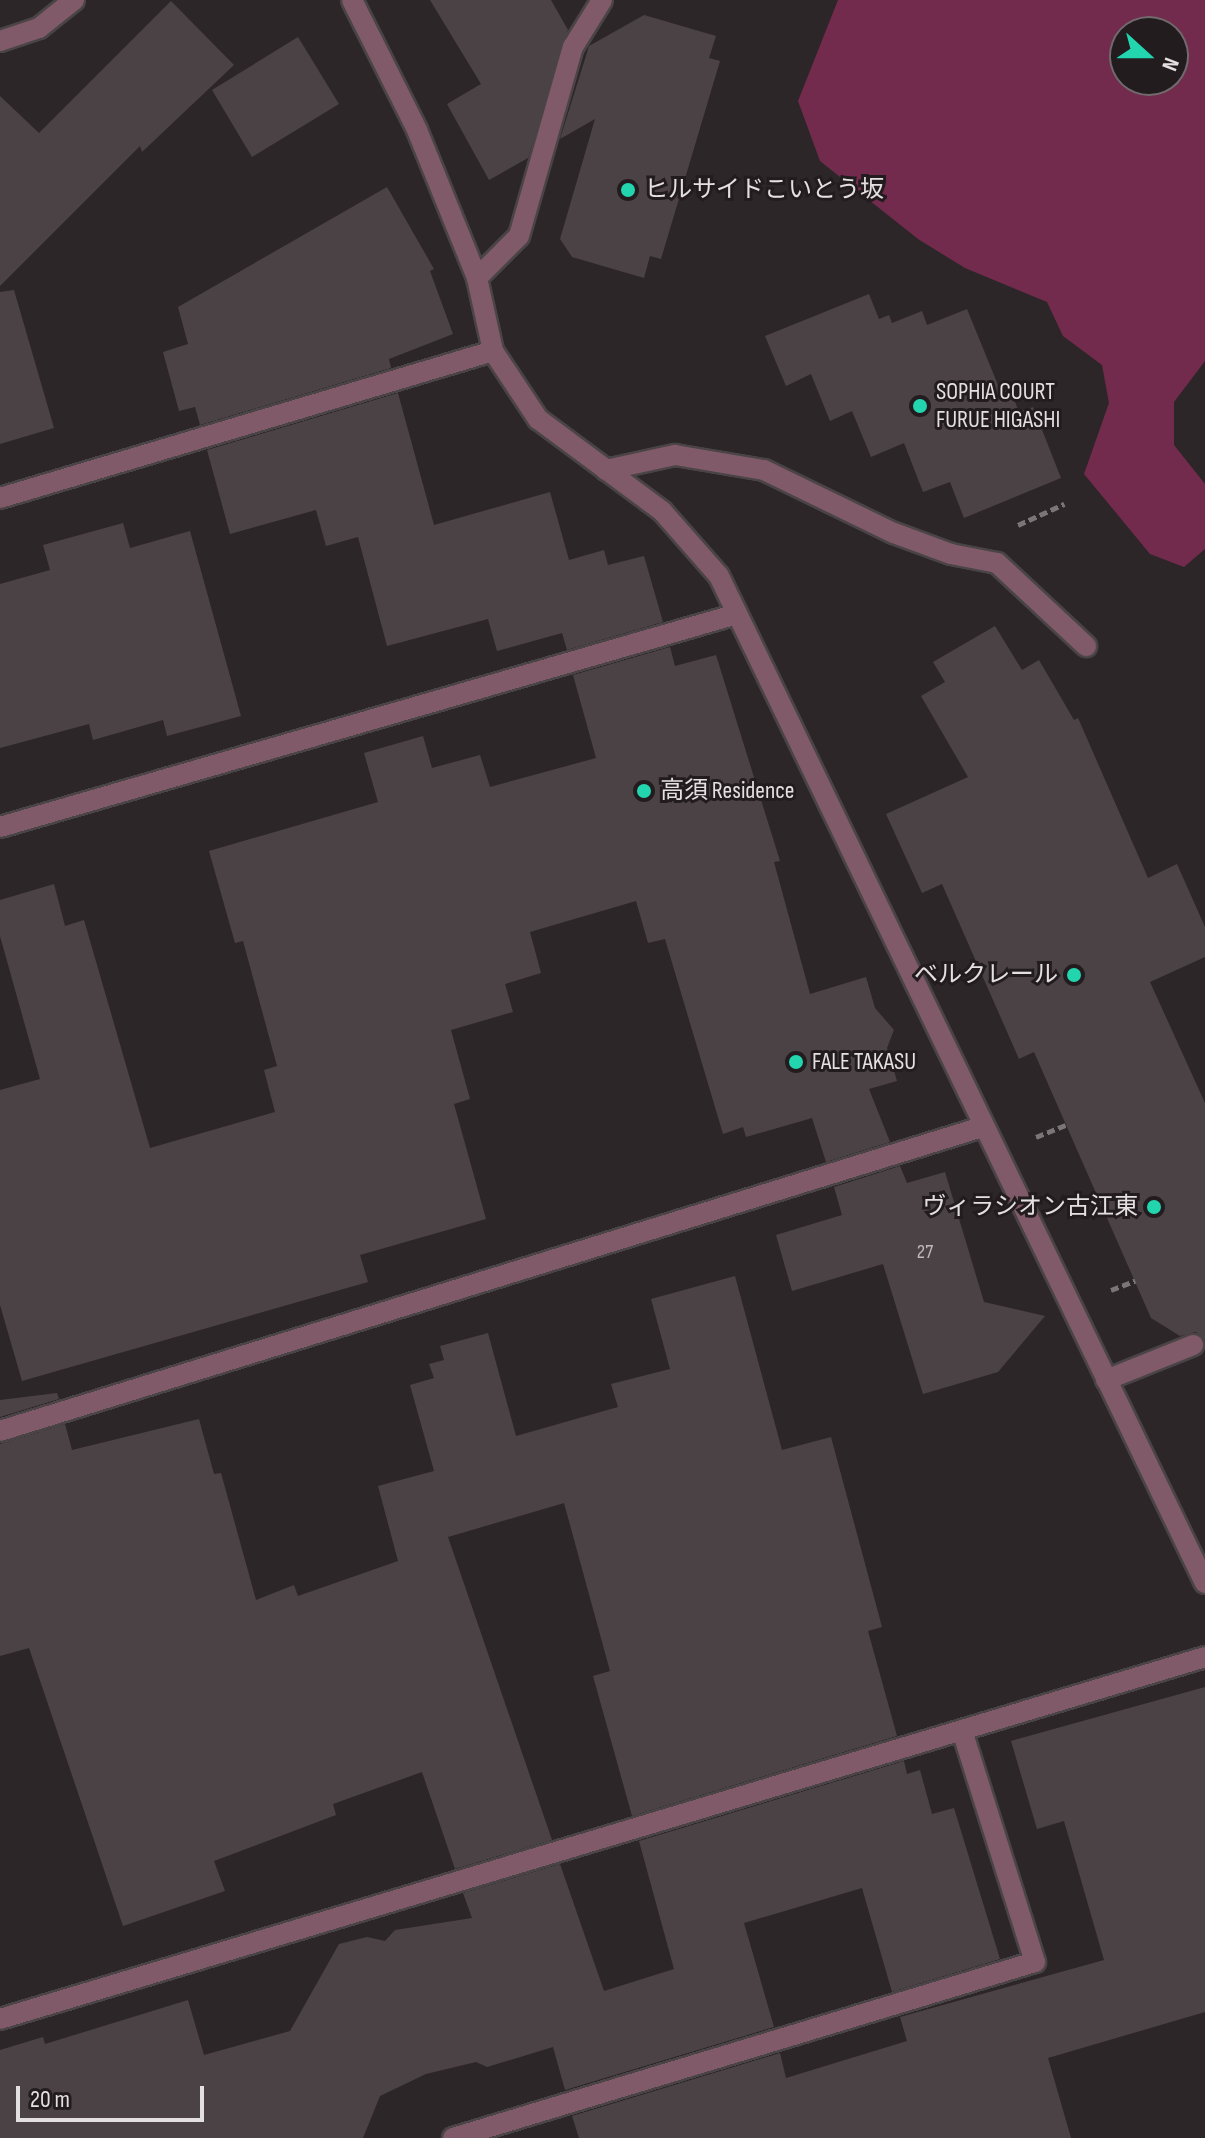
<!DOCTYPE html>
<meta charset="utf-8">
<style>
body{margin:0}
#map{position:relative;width:1205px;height:2138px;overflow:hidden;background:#2d2628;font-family:"Sofia Sans Condensed","Noto Sans JP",sans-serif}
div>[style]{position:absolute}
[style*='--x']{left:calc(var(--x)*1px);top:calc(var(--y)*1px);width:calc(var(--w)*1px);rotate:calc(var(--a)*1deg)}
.green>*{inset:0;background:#722b4d}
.building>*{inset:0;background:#4b4245}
.path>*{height:5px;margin-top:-2.5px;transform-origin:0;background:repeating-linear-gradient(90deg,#7b7577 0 8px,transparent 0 12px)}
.roads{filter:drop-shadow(2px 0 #4a4446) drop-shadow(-2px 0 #4a4446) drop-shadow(0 2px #4a4446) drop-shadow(0 -2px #4a4446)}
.minor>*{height:20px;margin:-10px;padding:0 10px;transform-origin:10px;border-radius:10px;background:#805a69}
.dots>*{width:22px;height:22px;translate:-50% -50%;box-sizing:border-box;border:4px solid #231c1f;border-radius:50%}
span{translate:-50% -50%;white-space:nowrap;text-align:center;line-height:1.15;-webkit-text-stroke:6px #231c1f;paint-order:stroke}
.number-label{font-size:20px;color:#beb8ba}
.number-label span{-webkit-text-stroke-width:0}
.poi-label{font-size:24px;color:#e4dfe1}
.left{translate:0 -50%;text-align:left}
.right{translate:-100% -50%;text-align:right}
.north{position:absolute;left:1109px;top:16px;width:80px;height:80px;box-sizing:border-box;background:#231c1f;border:2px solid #706a6d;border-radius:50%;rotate:111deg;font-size:22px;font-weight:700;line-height:32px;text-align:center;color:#e4dfe1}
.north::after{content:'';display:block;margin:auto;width:28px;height:36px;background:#22d5af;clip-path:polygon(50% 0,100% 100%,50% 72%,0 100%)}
.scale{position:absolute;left:16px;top:2086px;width:188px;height:36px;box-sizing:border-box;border:4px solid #e4dfe1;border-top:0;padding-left:10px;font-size:24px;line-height:28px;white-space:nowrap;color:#e4dfe1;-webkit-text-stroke:6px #231c1f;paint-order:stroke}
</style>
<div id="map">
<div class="green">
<i style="clip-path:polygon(evenodd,838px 0,1205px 0,1205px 361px,1174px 402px,1174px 445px,1205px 484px,1205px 549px,1184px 567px,1150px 554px,1084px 474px,1109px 403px,1102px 365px,1063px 336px,1047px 302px,965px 268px,918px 239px,820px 161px,798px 101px,838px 0,1125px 32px,1173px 32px,1173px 80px,1125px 80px,1125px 32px)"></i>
</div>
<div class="building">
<i style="clip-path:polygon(430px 0,551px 0,568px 30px,528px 158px,489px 180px,447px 104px,481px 84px)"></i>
<i style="clip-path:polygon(171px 1px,234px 65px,142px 152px,140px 146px,0 286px,0 96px,39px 133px)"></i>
<i style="clip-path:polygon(644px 15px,716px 36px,709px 58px,720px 61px,661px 259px,650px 256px,644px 278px,572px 257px,560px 239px,595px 119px,560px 139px,589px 46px)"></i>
<i style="clip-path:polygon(298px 37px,339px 104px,252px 157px,212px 90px)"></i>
<i style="clip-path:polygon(387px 187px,434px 269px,430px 271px,453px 334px,389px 359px,391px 368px,200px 425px,195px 407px,179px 411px,163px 352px,188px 344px,178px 307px)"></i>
<i style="clip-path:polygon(14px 290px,54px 428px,0 444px,0 292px)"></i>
<i style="clip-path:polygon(869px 294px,879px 319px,889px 315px,892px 323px,922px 311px,927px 325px,967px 309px,1000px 390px,1009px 387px,1019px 412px,1033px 407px,1061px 478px,964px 518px,950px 482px,923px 492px,904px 443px,871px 457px,852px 411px,830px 421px,811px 374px,786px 386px,765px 336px)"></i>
<i style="clip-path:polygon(398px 393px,434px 525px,550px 492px,569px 560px,604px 550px,608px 565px,644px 556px,663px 622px,567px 650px,562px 633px,497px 651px,488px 619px,387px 646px,358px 537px,326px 546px,316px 510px,230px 534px,207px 450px)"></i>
<i style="clip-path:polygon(123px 523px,130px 548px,190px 531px,241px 716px,167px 736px,163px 720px,93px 740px,89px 724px,0 748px,0 584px,50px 570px,43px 545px)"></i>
<i style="clip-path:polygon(995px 626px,1022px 670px,1039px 660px,1074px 720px,1078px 718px,1148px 878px,1177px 864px,1205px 927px,1205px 957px,1150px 982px,1205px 1103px,1205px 1340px,1196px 1332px,1180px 1336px,1151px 1318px,1034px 1052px,1019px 1059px,942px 884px,922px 893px,886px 814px,968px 777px,921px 696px,945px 682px,933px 662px)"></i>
<i style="clip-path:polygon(670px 647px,675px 666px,716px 655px,780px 861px,774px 862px,810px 994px,866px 977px,875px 1008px,894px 1030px,887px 1048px,897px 1081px,869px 1089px,890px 1142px,826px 1162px,812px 1118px,746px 1137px,743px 1127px,723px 1134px,665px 939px,648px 943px,636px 901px,530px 932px,541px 973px,505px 984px,513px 1012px,451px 1030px,470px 1099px,454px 1104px,486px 1219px,360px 1255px,368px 1282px,22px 1381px,0 1305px,0 1090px,40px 1079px,0 936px,0 900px,54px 884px,65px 926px,84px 920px,150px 1148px,275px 1112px,264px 1070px,277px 1066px,243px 941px,235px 943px,209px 851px,378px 802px,364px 753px,423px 736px,432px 768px,480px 755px,490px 787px,596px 758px,573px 675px)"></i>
<i style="clip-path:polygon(900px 1166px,907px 1183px,945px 1172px,984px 1302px,1045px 1316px,998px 1372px,923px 1394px,883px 1264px,792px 1291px,776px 1235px,842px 1215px,834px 1187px)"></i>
<i style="clip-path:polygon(735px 1276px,782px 1450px,831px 1437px,882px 1627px,868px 1631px,897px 1736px,632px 1816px,593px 1676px,610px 1671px,564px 1503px,448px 1537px,552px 1840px,455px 1869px,422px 1772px,333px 1804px,336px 1815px,214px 1861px,225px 1891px,123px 1926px,29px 1648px,0 1656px,0 1444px,65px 1424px,72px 1450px,199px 1419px,214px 1474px,221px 1473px,256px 1600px,294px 1585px,298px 1596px,398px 1561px,378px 1486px,434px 1471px,410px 1385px,434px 1378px,429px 1364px,444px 1360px,440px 1346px,488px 1333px,516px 1436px,618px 1407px,611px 1384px,670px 1369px,651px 1299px)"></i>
<i style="clip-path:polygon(57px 1393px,59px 1399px,0 1417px,0 1400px)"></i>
<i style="clip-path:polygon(1205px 1687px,1205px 2012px,1048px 2058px,1071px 2138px,579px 2138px,572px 2116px,780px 2053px,786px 2078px,907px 2041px,900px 2017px,1104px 1960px,1064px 1821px,1037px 1829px,1011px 1741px)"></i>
<i style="clip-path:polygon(904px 1761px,907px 1774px,920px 1770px,932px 1814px,954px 1808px,1000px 1959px,892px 1992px,862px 1888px,744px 1923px,774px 2027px,565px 2090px,553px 2047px,487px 2067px,476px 2062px,426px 2074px,380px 2096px,363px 2138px,0 2138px,0 2050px,43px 2037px,45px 2044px,188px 2000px,204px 2055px,290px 2031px,339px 1944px,367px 1937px,385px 1941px,395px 1930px,472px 1918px,463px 1893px,560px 1864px,604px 1991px,674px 1969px,639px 1841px)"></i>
</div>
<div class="path">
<i style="--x:1018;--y:525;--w:51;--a:-24.5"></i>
<i style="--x:1036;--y:1137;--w:32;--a:-22"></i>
<i style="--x:1111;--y:1290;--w:26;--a:-21"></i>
</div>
<div class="roads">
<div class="minor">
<i style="--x:352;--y:0;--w:145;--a:63.4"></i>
<i style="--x:417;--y:130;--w:160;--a:67.9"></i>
<i style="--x:477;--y:278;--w:75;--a:77.6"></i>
<i style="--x:493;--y:351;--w:82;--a:56.5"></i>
<i style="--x:538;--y:419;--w:154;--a:36.6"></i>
<i style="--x:662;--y:511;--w:86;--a:48.8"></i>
<i style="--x:719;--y:576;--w:1118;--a:64.24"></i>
<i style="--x:0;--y:41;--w:41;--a:-18.4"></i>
<i style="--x:39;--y:28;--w:45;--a:-38.7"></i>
<i style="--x:477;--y:278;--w:59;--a:-45"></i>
<i style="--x:519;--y:236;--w:197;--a:-74.1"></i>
<i style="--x:573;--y:47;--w:55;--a:-58.3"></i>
<i style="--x:606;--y:470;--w:71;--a:-12.3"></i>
<i style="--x:675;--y:455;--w:90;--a:9.6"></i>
<i style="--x:764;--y:470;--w:144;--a:25.9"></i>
<i style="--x:894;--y:533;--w:61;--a:20.2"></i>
<i style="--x:951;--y:554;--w:47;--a:11.1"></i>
<i style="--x:997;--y:563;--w:122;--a:43"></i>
<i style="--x:0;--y:498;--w:514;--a:-16.6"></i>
<i style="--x:0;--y:827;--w:767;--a:-16.12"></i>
<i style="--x:1106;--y:1380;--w:94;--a:-21.9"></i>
<i style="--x:0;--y:1431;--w:1028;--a:-17.2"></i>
<i style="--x:0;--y:2019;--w:1258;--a:-16.72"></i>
<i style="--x:453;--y:2138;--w:608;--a:-16.83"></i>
<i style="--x:1035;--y:1962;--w:240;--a:-107.5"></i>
</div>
</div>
<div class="dots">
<i style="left:628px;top:190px;background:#22d5af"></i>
<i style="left:920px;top:406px;background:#22d5af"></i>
<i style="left:644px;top:791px;background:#22d5af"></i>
<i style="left:1074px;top:975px;background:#22d5af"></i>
<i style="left:796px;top:1062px;background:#22d5af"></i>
<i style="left:1154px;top:1207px;background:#22d5af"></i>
</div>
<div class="number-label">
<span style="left:925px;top:1252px">27</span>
</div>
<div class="poi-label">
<span class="left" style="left:644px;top:190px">ヒルサイドこいとう坂</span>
<span class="left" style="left:936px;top:406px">SOPHIA COURT<br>FURUE HIGASHI</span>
<span class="left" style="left:660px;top:791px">高須 Residence</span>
<span class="right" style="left:1058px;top:975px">ベルクレール</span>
<span class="left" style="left:812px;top:1062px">FALE TAKASU</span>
<span class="right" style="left:1138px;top:1207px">ヴィラシオン古江東</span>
</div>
<div class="north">N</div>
<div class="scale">20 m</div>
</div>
